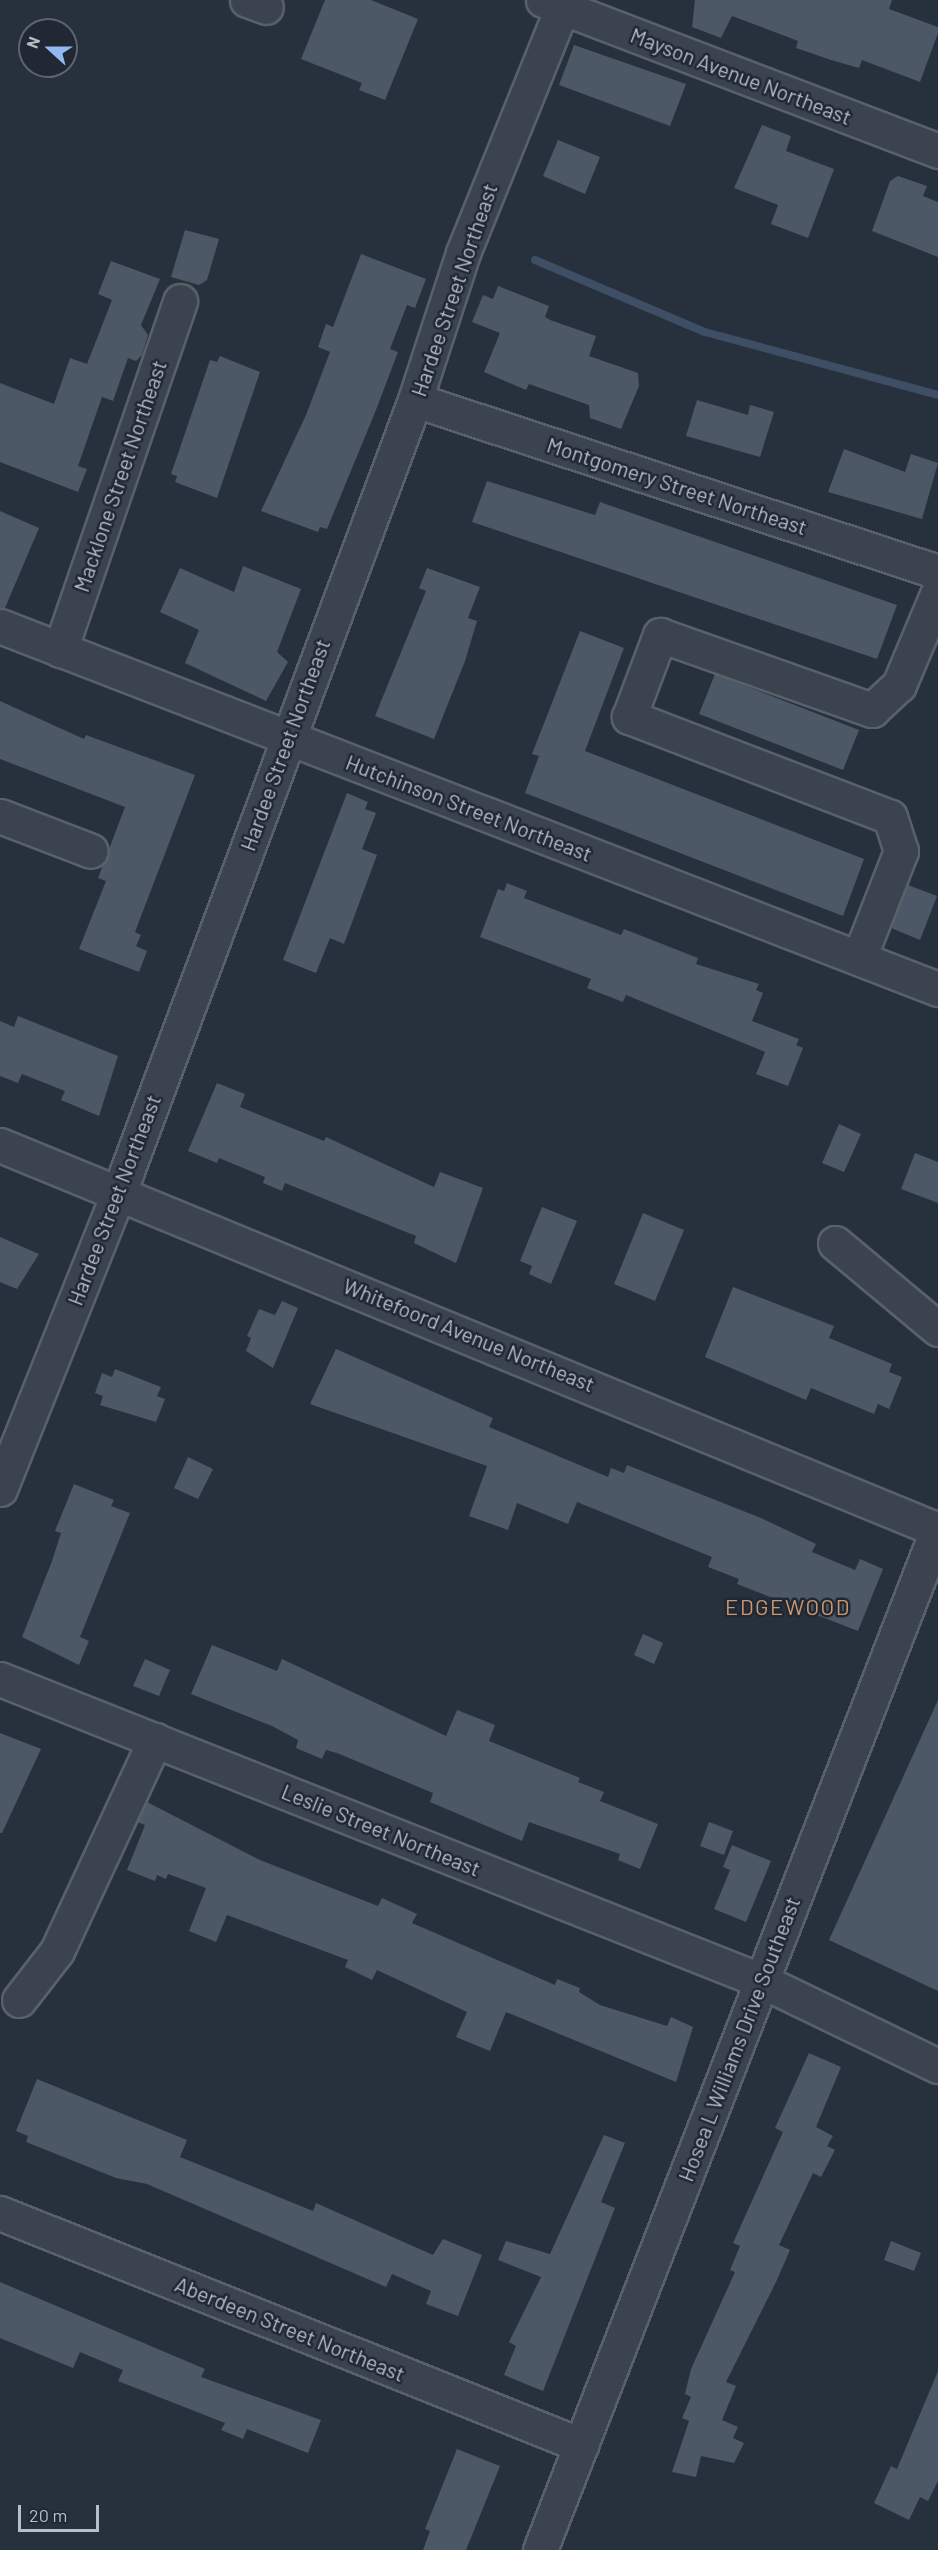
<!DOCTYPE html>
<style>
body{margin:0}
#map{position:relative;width:938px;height:2550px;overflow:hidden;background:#27313d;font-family:Barlow,sans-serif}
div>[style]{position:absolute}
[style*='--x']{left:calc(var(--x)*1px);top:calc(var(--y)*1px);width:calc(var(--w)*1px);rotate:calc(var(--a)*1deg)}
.stream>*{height:8px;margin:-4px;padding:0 4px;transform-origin:4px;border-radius:4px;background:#3d4e65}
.building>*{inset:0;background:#4d5866}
.roads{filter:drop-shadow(2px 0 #58616b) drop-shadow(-2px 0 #58616b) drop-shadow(0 2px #58616b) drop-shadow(0 -2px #58616b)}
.minor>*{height:33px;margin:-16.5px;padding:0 16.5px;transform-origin:16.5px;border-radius:16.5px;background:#3a434e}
span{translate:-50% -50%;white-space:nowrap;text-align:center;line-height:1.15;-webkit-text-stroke:5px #1f2833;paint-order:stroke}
.street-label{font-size:21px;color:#b7bec8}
.neighbourhood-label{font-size:22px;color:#ce966c;letter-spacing:1.5px}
.north{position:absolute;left:18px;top:18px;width:60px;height:60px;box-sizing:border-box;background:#1f2833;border:2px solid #5c646f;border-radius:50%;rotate:291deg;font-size:16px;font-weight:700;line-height:24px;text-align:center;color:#b7bec8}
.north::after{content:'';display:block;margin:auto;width:21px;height:27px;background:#93b8f1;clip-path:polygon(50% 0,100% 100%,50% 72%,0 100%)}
.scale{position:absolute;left:18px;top:2505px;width:81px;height:27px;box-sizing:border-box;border:3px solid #b7bec8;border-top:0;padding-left:8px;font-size:18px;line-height:21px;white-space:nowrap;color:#b7bec8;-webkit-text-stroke:4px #1f2833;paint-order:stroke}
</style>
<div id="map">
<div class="stream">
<i style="--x:535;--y:260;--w:185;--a:23"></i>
<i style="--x:705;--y:332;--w:241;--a:15.1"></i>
</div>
<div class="building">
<i style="clip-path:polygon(325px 0,371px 0,418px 19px,385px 100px,359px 90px,362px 83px,301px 59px)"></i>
<i style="clip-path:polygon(695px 0,892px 0,889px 9px,938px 27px,938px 33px,920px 82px,862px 60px,859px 68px,831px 60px,796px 48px,798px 41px,732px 16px,721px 38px,692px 27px)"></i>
<i style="clip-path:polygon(574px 45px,686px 84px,670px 126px,559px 85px)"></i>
<i style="clip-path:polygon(762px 125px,791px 136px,786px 151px,834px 169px,808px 238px,771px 224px,778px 205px,734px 188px)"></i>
<i style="clip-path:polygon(558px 140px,600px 157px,585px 194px,543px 176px)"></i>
<i style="clip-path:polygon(898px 176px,927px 186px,923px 196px,938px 202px,938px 257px,872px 231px,890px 181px)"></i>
<i style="clip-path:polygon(185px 230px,219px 239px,207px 280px,199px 285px,171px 277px)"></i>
<i style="clip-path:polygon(361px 254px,426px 279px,415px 308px,407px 305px,390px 349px,398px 352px,376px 410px,327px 529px,320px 527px,318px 532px,261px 511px,306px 415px,330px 352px,318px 347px,326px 324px,333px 327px)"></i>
<i style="clip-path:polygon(111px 261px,160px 279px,141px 325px,148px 335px,142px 355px,136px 361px,128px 358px,113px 401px,102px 397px,78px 466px,87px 469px,78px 492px,0 462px,0 383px,54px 404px,70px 358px,87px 364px,112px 300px,98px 294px)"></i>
<i style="clip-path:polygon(498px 286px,549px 306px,545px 317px,550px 320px,596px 336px,589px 356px,638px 373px,639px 386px,621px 429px,590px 418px,589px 405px,529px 384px,526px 390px,484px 372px,500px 333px,472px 322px,483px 295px,493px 299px)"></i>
<i style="clip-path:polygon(220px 356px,260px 372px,217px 498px,175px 482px,177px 476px,171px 474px,210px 360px,217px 362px)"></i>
<i style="clip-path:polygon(697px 400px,748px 415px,750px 405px,774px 412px,760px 457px,686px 436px)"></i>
<i style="clip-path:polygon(844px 449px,905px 472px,911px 454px,938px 463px,922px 519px,828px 492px)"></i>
<i style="clip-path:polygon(487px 481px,595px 515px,600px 502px,897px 605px,877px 659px,472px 522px)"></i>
<i style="clip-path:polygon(0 511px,39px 528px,5px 608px,0 608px)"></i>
<i style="clip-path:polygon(243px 566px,301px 589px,277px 652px,288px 662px,266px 701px,185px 663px,199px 630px,160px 612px,180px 568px,234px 592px)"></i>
<i style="clip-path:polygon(427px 568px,480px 587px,468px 618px,477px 621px,465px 661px,434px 739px,375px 716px,426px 591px,419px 588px)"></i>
<i style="clip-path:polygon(580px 631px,624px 648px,585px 751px,864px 859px,843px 916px,525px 793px,539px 756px,532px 754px)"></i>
<i style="clip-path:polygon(715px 674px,859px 730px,843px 770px,699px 714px)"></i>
<i style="clip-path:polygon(0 701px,84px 739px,86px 735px,195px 775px,135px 932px,141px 935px,136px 946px,147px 951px,139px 972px,79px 949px,106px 881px,98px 878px,125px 807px,0 759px)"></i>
<i style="clip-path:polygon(347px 793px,368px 802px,365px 809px,376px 813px,362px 849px,377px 855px,344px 944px,330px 938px,316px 973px,283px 960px)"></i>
<i style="clip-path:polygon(507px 883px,527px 891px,524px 898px,621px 935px,624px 929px,698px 958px,696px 964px,759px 984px,756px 990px,763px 993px,752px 1021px,799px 1039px,796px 1045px,803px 1048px,788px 1086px,756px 1074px,765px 1052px,626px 995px,623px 1002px,587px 988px,591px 979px,480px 937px,498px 889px,504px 891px)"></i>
<i style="clip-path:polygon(908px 885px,937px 896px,920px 940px,891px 928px)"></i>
<i style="clip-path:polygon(18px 1016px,118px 1056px,99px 1116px,61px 1100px,65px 1091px,22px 1074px,18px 1083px,0 1076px,0 1021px,14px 1027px)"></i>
<i style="clip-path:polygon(217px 1083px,245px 1094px,240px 1107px,324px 1141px,326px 1137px,434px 1187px,440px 1172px,483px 1188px,456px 1263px,414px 1243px,416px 1236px,285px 1183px,282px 1191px,263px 1183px,265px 1177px,219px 1158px,217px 1163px,188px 1151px)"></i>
<i style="clip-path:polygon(839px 1124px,861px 1134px,844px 1172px,822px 1163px)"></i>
<i style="clip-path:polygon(915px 1153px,938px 1162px,938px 1203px,901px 1189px)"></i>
<i style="clip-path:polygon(542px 1207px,577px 1221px,551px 1284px,529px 1274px,532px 1266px,520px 1261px)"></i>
<i style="clip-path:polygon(643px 1213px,684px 1230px,655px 1301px,614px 1284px)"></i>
<i style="clip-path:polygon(0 1237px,39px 1254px,17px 1289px,0 1282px)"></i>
<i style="clip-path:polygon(733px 1287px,834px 1326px,829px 1338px,892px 1364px,889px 1372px,902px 1377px,889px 1409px,878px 1404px,874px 1414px,811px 1388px,806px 1400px,705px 1357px)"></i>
<i style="clip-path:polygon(282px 1301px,298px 1308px,273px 1368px,246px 1351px,251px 1338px,247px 1336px,259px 1309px,275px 1315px)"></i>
<i style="clip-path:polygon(336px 1349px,493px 1418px,489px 1427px,608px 1477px,611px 1468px,624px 1473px,627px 1465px,761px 1518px,816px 1544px,812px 1552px,855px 1570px,860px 1559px,883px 1569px,858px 1631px,737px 1584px,739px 1579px,708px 1567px,712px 1557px,577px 1502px,568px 1524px,517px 1503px,508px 1530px,469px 1516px,487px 1466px,310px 1404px)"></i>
<i style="clip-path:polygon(115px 1369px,161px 1387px,157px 1396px,165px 1399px,156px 1422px,100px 1405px,103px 1396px,95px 1393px,102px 1373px,112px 1377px)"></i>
<i style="clip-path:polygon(188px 1457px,213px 1469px,198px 1499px,174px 1488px)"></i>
<i style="clip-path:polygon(74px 1484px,114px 1500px,111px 1506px,130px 1513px,80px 1637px,89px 1641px,79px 1665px,22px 1637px,52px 1561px,61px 1533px,55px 1531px)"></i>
<i style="clip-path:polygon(643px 1634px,663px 1643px,654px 1664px,634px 1655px)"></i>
<i style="clip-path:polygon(212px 1645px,277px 1671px,282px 1659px,446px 1736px,457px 1710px,495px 1725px,489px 1741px,580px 1778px,578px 1782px,604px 1792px,600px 1801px,658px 1824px,640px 1869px,618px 1860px,620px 1854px,529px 1822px,522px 1841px,430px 1802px,433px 1793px,337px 1753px,326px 1750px,322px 1759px,296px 1748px,298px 1740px,272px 1726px,191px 1694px)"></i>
<i style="clip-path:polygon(145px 1659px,170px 1670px,159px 1696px,133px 1686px)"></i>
<i style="clip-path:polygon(938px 1700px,938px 1991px,829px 1940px)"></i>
<i style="clip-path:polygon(0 1733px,41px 1749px,2px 1833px,0 1833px)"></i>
<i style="clip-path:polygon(147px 1802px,260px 1860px,378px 1906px,382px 1898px,417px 1914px,412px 1923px,555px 1985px,557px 1979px,580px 1988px,579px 1992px,600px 2005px,667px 2026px,671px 2017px,693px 2027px,676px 2082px,506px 2012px,490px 2051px,456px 2037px,467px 2012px,377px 1970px,372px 1980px,345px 1967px,348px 1960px,227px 1915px,216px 1942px,189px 1931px,206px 1888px,168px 1874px,166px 1879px,157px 1875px,155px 1881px,127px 1870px,145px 1825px,137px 1822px)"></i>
<i style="clip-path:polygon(709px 1822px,733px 1831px,724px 1855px,700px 1846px)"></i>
<i style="clip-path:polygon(732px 1845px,771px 1861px,746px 1922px,714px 1909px,730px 1870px,723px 1867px)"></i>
<i style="clip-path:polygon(809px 2053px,841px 2067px,816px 2127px,833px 2136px,827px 2146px,835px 2150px,821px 2177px,813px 2173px,779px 2245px,790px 2250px,776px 2282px,726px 2382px,736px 2386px,722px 2420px,738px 2427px,733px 2438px,744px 2443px,734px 2463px,701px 2456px,696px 2477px,672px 2472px,689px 2421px,682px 2418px,691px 2397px,685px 2394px,691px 2369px,735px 2272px,730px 2270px,740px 2246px,733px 2243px,783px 2132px,775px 2128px)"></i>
<i style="clip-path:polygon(37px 2079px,187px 2140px,180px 2157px,313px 2211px,316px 2203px,433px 2255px,443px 2239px,482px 2255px,458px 2316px,426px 2304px,431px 2291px,392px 2274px,386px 2287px,147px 2184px,116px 2178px,26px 2142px,28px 2136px,16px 2131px)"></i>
<i style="clip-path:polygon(604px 2135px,625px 2143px,601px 2202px,615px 2208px,543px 2391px,504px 2375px,516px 2346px,509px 2342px,541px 2277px,498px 2260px,506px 2241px,550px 2254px)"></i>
<i style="clip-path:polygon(891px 2241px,921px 2253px,914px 2271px,884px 2260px)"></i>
<i style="clip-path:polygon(0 2282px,205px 2369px,201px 2377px,321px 2420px,308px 2453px,247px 2429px,243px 2439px,221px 2430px,225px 2423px,118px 2381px,123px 2370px,80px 2352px,73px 2368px,0 2338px)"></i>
<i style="clip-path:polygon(938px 2371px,938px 2481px,928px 2501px,920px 2497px,909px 2520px,874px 2503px,891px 2466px,897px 2469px)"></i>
<i style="clip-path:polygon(457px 2449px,500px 2466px,466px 2550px,423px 2550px,430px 2531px,425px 2529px)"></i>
</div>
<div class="roads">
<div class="minor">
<i style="--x:247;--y:0;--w:20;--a:20"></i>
<i style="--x:543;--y:0;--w:423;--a:20.9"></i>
<i style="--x:415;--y:400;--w:551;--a:18.2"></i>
<i style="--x:0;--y:626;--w:1006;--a:21.16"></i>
<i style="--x:60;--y:650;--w:369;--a:-71"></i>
<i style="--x:0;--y:816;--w:97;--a:21"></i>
<i style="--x:859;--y:958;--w:115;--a:-68.6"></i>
<i style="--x:901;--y:851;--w:36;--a:-108"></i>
<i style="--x:890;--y:817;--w:280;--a:-159"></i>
<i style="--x:629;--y:717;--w:88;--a:-69.3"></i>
<i style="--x:660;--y:635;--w:225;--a:19.5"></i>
<i style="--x:872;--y:710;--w:37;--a:-43"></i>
<i style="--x:899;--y:685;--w:101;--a:-67.2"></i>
<i style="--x:0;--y:1145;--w:1014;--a:22.32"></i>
<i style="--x:835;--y:1243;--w:134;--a:39.9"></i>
<i style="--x:0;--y:1489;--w:342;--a:-68.2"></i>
<i style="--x:127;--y:1171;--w:823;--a:-69.52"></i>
<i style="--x:415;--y:400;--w:155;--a:-71.9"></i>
<i style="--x:463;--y:253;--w:273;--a:-68"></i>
<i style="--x:0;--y:1679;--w:820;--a:21.62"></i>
<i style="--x:762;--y:1981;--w:195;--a:25.8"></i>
<i style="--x:19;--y:2000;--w:62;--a:-52.2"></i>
<i style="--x:57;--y:1951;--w:233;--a:-65.1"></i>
<i style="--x:0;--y:2213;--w:626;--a:21.77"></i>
<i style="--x:540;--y:2550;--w:1097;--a:-68.72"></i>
</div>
</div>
<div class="street-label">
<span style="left:741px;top:76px;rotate:21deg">Mayson Avenue Northeast</span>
<span style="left:454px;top:290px;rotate:-71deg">Hardee Street Northeast</span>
<span style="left:120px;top:476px;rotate:-71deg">Macklone Street Northeast</span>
<span style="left:677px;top:486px;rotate:18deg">Montgomery Street Northeast</span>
<span style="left:285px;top:745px;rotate:-70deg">Hardee Street Northeast</span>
<span style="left:469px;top:808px;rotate:21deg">Hutchinson Street Northeast</span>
<span style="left:114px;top:1200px;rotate:-69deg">Hardee Street Northeast</span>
<span style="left:469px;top:1335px;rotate:22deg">Whitefoord Avenue Northeast</span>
<span style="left:381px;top:1830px;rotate:22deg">Leslie Street Northeast</span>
<span style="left:739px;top:2039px;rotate:-69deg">Hosea L Williams Drive Southeast</span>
<span style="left:290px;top:2329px;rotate:22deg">Aberdeen Street Northeast</span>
</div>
<div class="neighbourhood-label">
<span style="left:788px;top:1607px">EDGEWOOD</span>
</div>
<div class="north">N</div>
<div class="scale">20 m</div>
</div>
